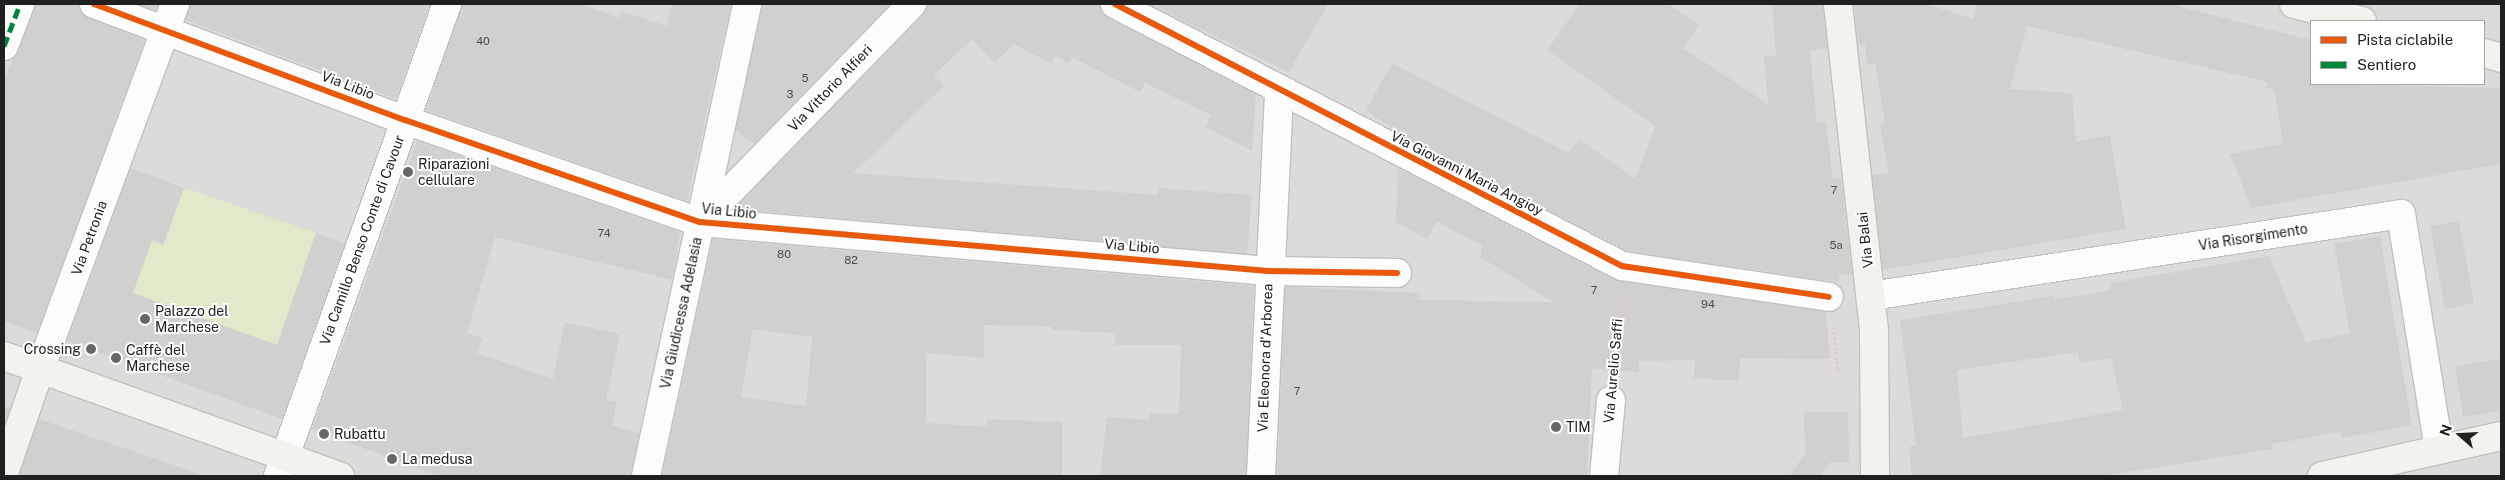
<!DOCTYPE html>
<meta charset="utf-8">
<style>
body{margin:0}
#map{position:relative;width:2505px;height:480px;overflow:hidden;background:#eeebe9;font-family:"Public Sans",sans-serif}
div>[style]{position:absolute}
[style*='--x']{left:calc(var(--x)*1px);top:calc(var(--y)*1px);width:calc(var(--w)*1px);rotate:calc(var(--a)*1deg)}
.residential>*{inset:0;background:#dddbda}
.religious>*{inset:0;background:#dcdbda}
.grass>*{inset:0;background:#e0e9ca}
.building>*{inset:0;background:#d2d0ce}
.path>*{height:3px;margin-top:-1.5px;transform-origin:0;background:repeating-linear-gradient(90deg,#dbcccd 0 2.5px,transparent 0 5px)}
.roads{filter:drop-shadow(1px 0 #c1c0bf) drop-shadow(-1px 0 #c1c0bf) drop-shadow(0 1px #c1c0bf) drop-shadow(0 -1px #c1c0bf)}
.street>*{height:28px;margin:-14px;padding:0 14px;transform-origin:14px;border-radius:14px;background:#fcfcfc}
.secondary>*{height:28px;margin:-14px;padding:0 14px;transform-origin:14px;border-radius:14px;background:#f3f2ec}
.quiet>*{height:5px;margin-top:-2.5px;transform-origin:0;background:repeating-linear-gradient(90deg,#00873e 0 10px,transparent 0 15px)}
.cycleway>*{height:6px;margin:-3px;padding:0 3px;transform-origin:3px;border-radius:3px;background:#e8590c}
.dots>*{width:14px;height:14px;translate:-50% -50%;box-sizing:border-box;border:2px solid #fff;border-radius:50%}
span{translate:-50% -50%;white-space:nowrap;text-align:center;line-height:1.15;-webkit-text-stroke:4px #fff;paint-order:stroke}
.number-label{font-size:11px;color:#4c4c4c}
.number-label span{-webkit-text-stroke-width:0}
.street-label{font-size:14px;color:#202020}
.poi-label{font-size:14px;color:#202020}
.left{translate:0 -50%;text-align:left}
.right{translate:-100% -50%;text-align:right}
.frame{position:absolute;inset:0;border:5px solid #202020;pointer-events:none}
.legend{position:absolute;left:2310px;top:20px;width:175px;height:65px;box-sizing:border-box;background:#fff;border:1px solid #a6a6a6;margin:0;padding:6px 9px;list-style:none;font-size:15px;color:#202020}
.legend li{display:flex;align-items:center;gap:10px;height:25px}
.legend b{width:25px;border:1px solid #a6a6a6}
.north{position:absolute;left:2435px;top:410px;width:50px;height:50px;-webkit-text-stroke:4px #fff;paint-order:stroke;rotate:289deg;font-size:14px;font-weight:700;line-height:20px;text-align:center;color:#202020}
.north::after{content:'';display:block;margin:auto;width:18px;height:22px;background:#202020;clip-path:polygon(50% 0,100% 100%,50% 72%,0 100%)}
</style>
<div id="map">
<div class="residential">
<i style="clip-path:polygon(evenodd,4px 4px,2501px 4px,2501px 476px,4px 476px,4px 4px,2311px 21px,2484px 21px,2484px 84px,2311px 84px,2311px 21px)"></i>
</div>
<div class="religious">
<i style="clip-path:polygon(179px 50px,392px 126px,358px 224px,141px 150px)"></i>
</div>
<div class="grass">
<i style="clip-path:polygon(184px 188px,316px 233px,277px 345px,133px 293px,152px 240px,164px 244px)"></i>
</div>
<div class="building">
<i style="clip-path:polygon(35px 4px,79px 4px,88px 18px,145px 40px,37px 333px,4px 321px,4px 81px)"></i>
<i style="clip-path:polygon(138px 4px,158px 4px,156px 10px)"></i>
<i style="clip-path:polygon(190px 4px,430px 4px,396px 99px,186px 20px)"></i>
<i style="clip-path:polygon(462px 4px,580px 4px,619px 18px,621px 11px,667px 26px,672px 4px,731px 4px,687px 201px,426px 110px)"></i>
<i style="clip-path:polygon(762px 4px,890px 4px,754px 144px,736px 130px)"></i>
<i style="clip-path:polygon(927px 4px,1100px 4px,1108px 18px,1256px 94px,1252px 151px,1205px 127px,1211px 115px,1145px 83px,1140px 92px,1072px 57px,1069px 63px,1055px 56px,1052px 64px,1014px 44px,994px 63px,972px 39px,934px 75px,944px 86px,853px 173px,1158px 195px,1159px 188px,1252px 195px,1247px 254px,734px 209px,923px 15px)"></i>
<i style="clip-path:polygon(1149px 4px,1328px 4px,1289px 72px)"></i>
<i style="clip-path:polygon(1580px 4px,1668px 4px,1699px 25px,1683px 48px,1768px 104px,1764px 57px,1776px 56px,1772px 4px,1823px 4px,1827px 48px,1810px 51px,1817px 123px,1826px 122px,1833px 179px,1841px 178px,1852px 274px,1839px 276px,1839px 281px,1823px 280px,1627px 251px,1399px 133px,1366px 110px,1392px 63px,1568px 153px,1579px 139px,1635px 179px,1655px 126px,1547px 50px)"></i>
<i style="clip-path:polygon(1854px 4px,1927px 4px,1973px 19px,1977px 4px,2170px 4px,2311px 40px,2311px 84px,2501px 88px,2501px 164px,2251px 208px,2230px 154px,2283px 144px,2274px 90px,2267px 88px,2268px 82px,2027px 26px,2010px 89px,2072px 93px,2076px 142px,2110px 135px,2126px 229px,1883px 270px,1872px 175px,1889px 173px,1880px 125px,1885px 124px,1875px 64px,1867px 65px,1865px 43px,1858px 44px)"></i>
<i style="clip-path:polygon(417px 141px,680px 232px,672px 280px,495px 237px,467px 333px,482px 338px,477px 353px,553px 379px,565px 322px,620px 334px,606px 400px,617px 402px,612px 425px,639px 433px,631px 476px,439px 476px,312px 429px)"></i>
<i style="clip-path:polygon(131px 168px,184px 188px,163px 245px,152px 240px,133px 293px,277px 345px,316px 233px,345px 244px,282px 419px,67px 341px)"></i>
<i style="clip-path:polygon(1398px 168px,1615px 280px,1826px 312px,1830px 359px,1740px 358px,1739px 381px,1694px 378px,1695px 360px,1639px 361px,1639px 372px,1592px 369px,1587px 476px,1277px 476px,1285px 287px,1420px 293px,1419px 300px,1553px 302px,1480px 257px,1482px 246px,1437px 221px,1427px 239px,1396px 222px)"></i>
<i style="clip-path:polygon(2459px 221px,2474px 303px,2445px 309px,2430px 226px)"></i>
<i style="clip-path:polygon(evenodd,2380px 236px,2412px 425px,2342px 438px,2340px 432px,2272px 444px,2273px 449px,2102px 476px,1912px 476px,1909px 447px,1916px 446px,1900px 320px,2053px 296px,2053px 300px,2111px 290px,2110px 283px,2269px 256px,2306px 342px,2350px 333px,2334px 244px,2380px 236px,2078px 352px,2080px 363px,2111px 358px,2123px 410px,1963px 438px,1957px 370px,2078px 352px)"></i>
<i style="clip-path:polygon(evenodd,713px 239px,1254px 286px,1246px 476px,1100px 476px,1107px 417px,1149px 420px,1150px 413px,1179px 414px,1181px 345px,1115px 345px,1116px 333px,1052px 330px,1051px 326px,984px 325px,984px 358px,926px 353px,926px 423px,987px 427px,987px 419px,1062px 422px,1062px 476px,662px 476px,713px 239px,753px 329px,812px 337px,806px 406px,741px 397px,753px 329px)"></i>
<i style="clip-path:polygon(2501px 359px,2501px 411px,2463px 417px,2455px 366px)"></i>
<i style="clip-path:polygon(4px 406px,10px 408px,4px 426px)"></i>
<i style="clip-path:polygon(1804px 412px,1848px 412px,1849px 462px,1831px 462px,1820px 476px,1789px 476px,1805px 454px)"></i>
<i style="clip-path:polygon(39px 419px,197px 473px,197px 476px,19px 476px)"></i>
</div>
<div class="path">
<i style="--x:1833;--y:327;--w:44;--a:83.5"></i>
<i style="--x:1838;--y:371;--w:5;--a:-11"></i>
<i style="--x:1613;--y:370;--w:73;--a:-85.3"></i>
</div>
<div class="roads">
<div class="street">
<i style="--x:94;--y:4;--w:332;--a:20.5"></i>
<i style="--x:405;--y:120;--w:312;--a:19.1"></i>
<i style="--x:700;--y:222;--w:570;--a:4.93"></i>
<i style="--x:1268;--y:271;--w:129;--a:0.9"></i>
<i style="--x:1115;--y:4;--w:571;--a:27.33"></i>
<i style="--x:1622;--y:266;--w:209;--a:8.5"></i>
<i style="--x:4;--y:46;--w:45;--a:-69.1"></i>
<i style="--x:700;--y:222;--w:304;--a:-45.8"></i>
<i style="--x:1871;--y:296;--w:536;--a:-8.79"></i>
<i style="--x:2401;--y:214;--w:238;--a:80.8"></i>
<i style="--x:40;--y:369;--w:389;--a:-69.7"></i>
<i style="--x:278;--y:476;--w:501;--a:-70.3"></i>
<i style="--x:646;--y:476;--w:483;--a:-77.9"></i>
<i style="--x:1261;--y:476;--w:386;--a:-87.3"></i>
<i style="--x:1604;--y:476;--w:76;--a:-84.7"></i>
</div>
<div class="secondary">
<i style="--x:1838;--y:4;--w:330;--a:83.7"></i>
<i style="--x:1874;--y:332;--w:144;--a:89.6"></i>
<i style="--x:2294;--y:4;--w:70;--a:14"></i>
<i style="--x:2484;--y:53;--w:18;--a:16"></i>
<i style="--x:4;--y:356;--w:357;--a:19.7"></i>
<i style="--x:4;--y:473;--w:110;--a:-70.9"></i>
<i style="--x:2322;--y:476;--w:183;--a:-12.6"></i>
</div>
</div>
<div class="quiet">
<i style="--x:4;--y:46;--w:45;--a:-69.1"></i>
</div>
<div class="cycleway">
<i style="--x:94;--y:4;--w:332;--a:20.5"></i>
<i style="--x:405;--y:120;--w:312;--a:19.1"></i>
<i style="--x:700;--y:222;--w:570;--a:4.93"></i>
<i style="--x:1268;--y:271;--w:129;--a:0.9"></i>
<i style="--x:1115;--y:4;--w:571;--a:27.33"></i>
<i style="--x:1622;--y:266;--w:209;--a:8.5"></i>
</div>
<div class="dots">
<i style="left:408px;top:172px;background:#686766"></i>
<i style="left:145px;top:319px;background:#686766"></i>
<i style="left:91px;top:349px;background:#686766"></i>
<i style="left:116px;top:358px;background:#686766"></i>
<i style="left:1556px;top:427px;background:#686766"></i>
<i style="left:324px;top:434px;background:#686766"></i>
<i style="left:392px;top:459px;background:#686766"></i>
</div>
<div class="number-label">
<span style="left:483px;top:41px">40</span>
<span style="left:805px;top:78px">5</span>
<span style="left:790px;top:94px">3</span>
<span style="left:1834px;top:190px">7</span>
<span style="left:604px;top:233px">74</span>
<span style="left:1836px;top:245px">5a</span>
<span style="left:784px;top:254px">80</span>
<span style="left:851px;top:260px">82</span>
<span style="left:1594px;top:290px">7</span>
<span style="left:1708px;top:304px">94</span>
<span style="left:1297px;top:391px">7</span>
</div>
<div class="street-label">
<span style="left:348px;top:85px;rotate:21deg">Via Libio</span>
<span style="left:830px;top:88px;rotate:-46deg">Via Vittorio Alfieri</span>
<span style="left:1467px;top:173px;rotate:27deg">Via Giovanni Maria Angioy</span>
<span style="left:729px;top:211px;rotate:6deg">Via Libio</span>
<span style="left:2253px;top:237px;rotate:-9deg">Via Risorgimento</span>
<span style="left:89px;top:238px;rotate:-70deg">Via Petronia</span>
<span style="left:362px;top:240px;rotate:-70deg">Via Camillo Benso Conte di Cavour</span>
<span style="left:1865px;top:240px;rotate:-96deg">Via Balai</span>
<span style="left:1132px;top:246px;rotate:5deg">Via Libio</span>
<span style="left:681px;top:313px;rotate:-78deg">Via Giudicessa Adelasia</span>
<span style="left:1265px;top:358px;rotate:-88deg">Via Eleonora d'Arborea</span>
<span style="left:1613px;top:371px;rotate:-85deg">Via Aurelio Saffi</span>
</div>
<div class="poi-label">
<span class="left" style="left:418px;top:172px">Riparazioni<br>cellulare</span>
<span class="left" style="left:155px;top:319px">Palazzo del<br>Marchese</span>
<span class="right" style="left:81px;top:349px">Crossing</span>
<span class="left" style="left:126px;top:358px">Caffè del<br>Marchese</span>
<span class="left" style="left:1566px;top:427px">TIM</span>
<span class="left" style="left:334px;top:434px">Rubattu</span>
<span class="left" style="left:402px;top:459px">La medusa</span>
</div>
<div class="frame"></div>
<ul class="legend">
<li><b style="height:6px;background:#e8590c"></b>Pista ciclabile</li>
<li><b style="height:6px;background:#00873e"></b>Sentiero</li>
</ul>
<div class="north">N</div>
</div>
